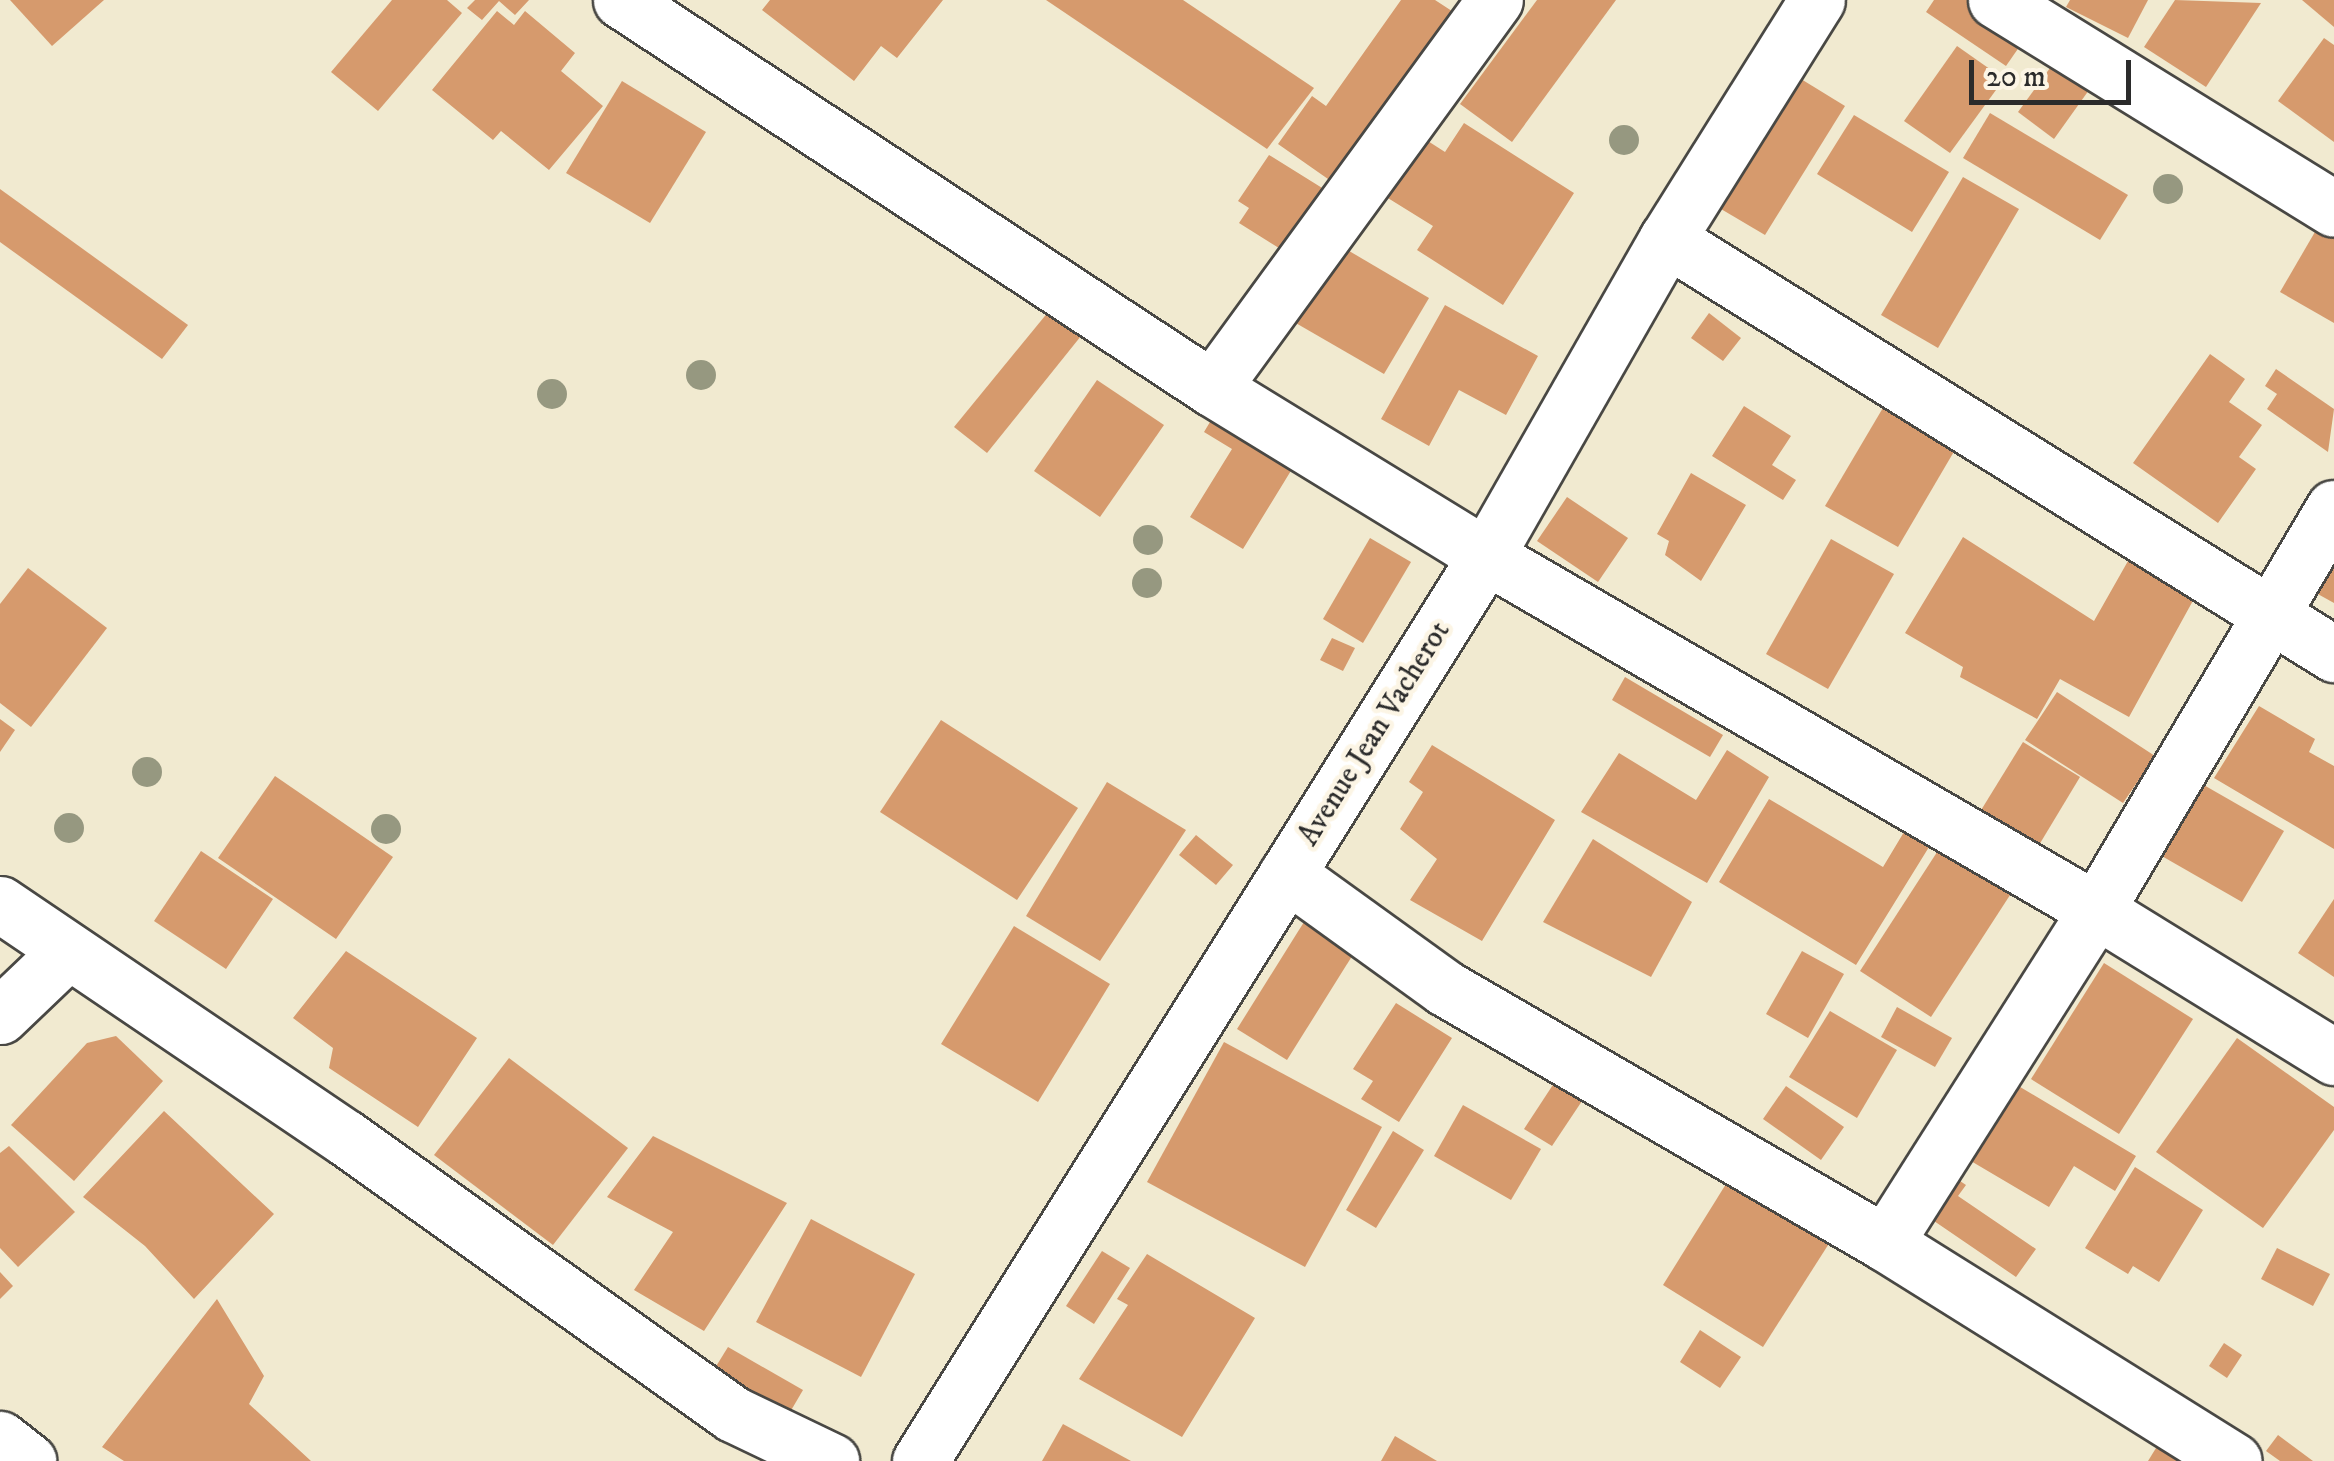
<!DOCTYPE html>
<style>
body{margin:0}
#map{position:relative;width:2334px;height:1461px;overflow:hidden;background:#f1ead0;font-family:"IM FELL DW Pica",serif}
div>[style]{position:absolute}
[style*='--x']{left:calc(var(--x)*1px);top:calc(var(--y)*1px);width:calc(var(--w)*1px);rotate:calc(var(--a)*1deg)}
.building>*{inset:0;background:#d69a6d}
.roads{filter:drop-shadow(2px 0 #494844) drop-shadow(-2px 0 #494844) drop-shadow(0 2px #494844) drop-shadow(0 -2px #494844)}
.street>*{height:55px;margin:-27.5px;padding:0 27.5px;transform-origin:27.5px;border-radius:27.5px;background:#fff}
.trees>*{width:30px;height:30px;margin:-15px;border-radius:50%;background:#969880}
span{translate:-50% -50%;white-space:nowrap;text-align:center;line-height:1.15;-webkit-text-stroke:9px #fcf5e5;paint-order:stroke}
.street-label{font-size:30px;color:#2b2b2b}
.scale{position:absolute;left:1969px;top:60px;width:162px;height:45px;box-sizing:border-box;border:5px solid #2b2b2b;border-top:0;padding-left:12px;font-size:30px;line-height:35px;white-space:nowrap;color:#2b2b2b;-webkit-text-stroke:8px #fcf5e5;paint-order:stroke}
</style>
<div id="map">
<div class="building">
<i style="clip-path:polygon(10px 0,104px 0,52px 46px)"></i>
<i style="clip-path:polygon(392px 0,447px 0,462px 13px,378px 111px,331px 72px)"></i>
<i style="clip-path:polygon(475px 0,529px 0,515px 15px,499px 1px,482px 20px,467px 8px)"></i>
<i style="clip-path:polygon(770px 0,943px 0,897px 58px,881px 46px,854px 81px,762px 10px)"></i>
<i style="clip-path:polygon(1046px 0,1183px 0,1314px 88px,1267px 149px)"></i>
<i style="clip-path:polygon(1401px 0,1435px 0,1458px 15px,1338px 186px,1278px 144px,1312px 96px,1326px 106px)"></i>
<i style="clip-path:polygon(1537px 0,1616px 0,1512px 142px,1460px 104px)"></i>
<i style="clip-path:polygon(1934px 0,1987px 0,2031px 30px,2006px 66px,1926px 12px)"></i>
<i style="clip-path:polygon(2070px 0,2148px 0,2128px 38px,2066px 7px)"></i>
<i style="clip-path:polygon(2175px 0,2261px 3px,2206px 87px,2144px 47px)"></i>
<i style="clip-path:polygon(2302px 0,2334px 0,2334px 27px)"></i>
<i style="clip-path:polygon(497px 11px,514px 25px,525px 11px,575px 53px,561px 71px,603px 106px,549px 170px,501px 131px,493px 140px,432px 90px)"></i>
<i style="clip-path:polygon(2324px 38px,2334px 45px,2334px 142px,2278px 101px)"></i>
<i style="clip-path:polygon(1957px 46px,2004px 79px,1950px 153px,1904px 121px)"></i>
<i style="clip-path:polygon(2058px 57px,2094px 83px,2054px 139px,2018px 112px)"></i>
<i style="clip-path:polygon(1801px 79px,1845px 106px,1765px 235px,1721px 209px)"></i>
<i style="clip-path:polygon(622px 81px,706px 132px,650px 223px,566px 173px)"></i>
<i style="clip-path:polygon(1990px 113px,2128px 195px,2100px 240px,1963px 158px)"></i>
<i style="clip-path:polygon(1854px 115px,1949px 172px,1912px 232px,1817px 174px)"></i>
<i style="clip-path:polygon(1464px 123px,1574px 193px,1503px 305px,1417px 250px,1433px 226px,1383px 195px,1420px 136px,1445px 152px)"></i>
<i style="clip-path:polygon(1269px 155px,1327px 191px,1287px 253px,1239px 223px,1249px 208px,1238px 201px)"></i>
<i style="clip-path:polygon(1963px 177px,2019px 209px,1938px 348px,1881px 315px)"></i>
<i style="clip-path:polygon(0 189px,188px 325px,162px 359px,0 242px)"></i>
<i style="clip-path:polygon(2319px 225px,2334px 233px,2334px 323px,2280px 292px)"></i>
<i style="clip-path:polygon(1339px 245px,1429px 298px,1384px 374px,1294px 322px)"></i>
<i style="clip-path:polygon(1445px 305px,1538px 356px,1506px 415px,1459px 390px,1429px 446px,1381px 419px)"></i>
<i style="clip-path:polygon(1049px 311px,1081px 336px,987px 453px,954px 427px)"></i>
<i style="clip-path:polygon(1709px 313px,1741px 338px,1723px 361px,1691px 338px)"></i>
<i style="clip-path:polygon(2210px 354px,2245px 379px,2229px 402px,2262px 425px,2239px 457px,2256px 469px,2218px 523px,2133px 463px)"></i>
<i style="clip-path:polygon(2276px 369px,2334px 409px,2328px 452px,2267px 409px,2277px 394px,2265px 386px)"></i>
<i style="clip-path:polygon(1097px 380px,1164px 425px,1100px 517px,1034px 471px)"></i>
<i style="clip-path:polygon(1887px 401px,1959px 443px,1898px 547px,1825px 506px)"></i>
<i style="clip-path:polygon(1744px 406px,1791px 436px,1772px 465px,1796px 480px,1783px 500px,1712px 456px)"></i>
<i style="clip-path:polygon(1219px 407px,1300px 456px,1243px 549px,1190px 517px,1232px 449px,1204px 432px)"></i>
<i style="clip-path:polygon(1691px 473px,1746px 505px,1701px 581px,1665px 555px,1669px 541px,1657px 534px)"></i>
<i style="clip-path:polygon(1567px 497px,1628px 538px,1598px 582px,1537px 541px)"></i>
<i style="clip-path:polygon(2334px 534px,2334px 603px,2298px 583px)"></i>
<i style="clip-path:polygon(1963px 537px,2094px 621px,2128px 561px,2195px 597px,2129px 717px,2060px 679px,2037px 719px,1960px 677px,1963px 667px,1905px 633px)"></i>
<i style="clip-path:polygon(1370px 538px,1411px 562px,1363px 643px,1323px 619px)"></i>
<i style="clip-path:polygon(1831px 539px,1894px 574px,1828px 689px,1766px 654px)"></i>
<i style="clip-path:polygon(28px 568px,107px 628px,31px 727px,0 703px,0 604px)"></i>
<i style="clip-path:polygon(1332px 638px,1355px 648px,1343px 671px,1320px 660px)"></i>
<i style="clip-path:polygon(1625px 677px,1723px 735px,1710px 757px,1612px 700px)"></i>
<i style="clip-path:polygon(2057px 692px,2155px 756px,2123px 803px,2025px 740px)"></i>
<i style="clip-path:polygon(2259px 706px,2315px 739px,2309px 752px,2334px 766px,2334px 849px,2214px 778px)"></i>
<i style="clip-path:polygon(0 719px,15px 730px,0 752px)"></i>
<i style="clip-path:polygon(941px 720px,1078px 808px,1017px 900px,880px 812px)"></i>
<i style="clip-path:polygon(2023px 742px,2080px 777px,2033px 855px,1975px 820px)"></i>
<i style="clip-path:polygon(1432px 745px,1555px 820px,1482px 941px,1410px 900px,1437px 859px,1400px 829px,1423px 792px,1409px 782px)"></i>
<i style="clip-path:polygon(1727px 750px,1769px 777px,1707px 883px,1581px 812px,1619px 753px,1696px 800px)"></i>
<i style="clip-path:polygon(275px 776px,393px 857px,336px 939px,218px 858px)"></i>
<i style="clip-path:polygon(1107px 782px,1186px 830px,1100px 961px,1026px 916px)"></i>
<i style="clip-path:polygon(2202px 784px,2284px 831px,2242px 902px,2160px 855px)"></i>
<i style="clip-path:polygon(1769px 799px,1883px 867px,1904px 832px,1929px 847px,1856px 965px,1719px 882px)"></i>
<i style="clip-path:polygon(1196px 835px,1233px 865px,1216px 885px,1179px 855px)"></i>
<i style="clip-path:polygon(1593px 839px,1692px 902px,1651px 977px,1543px 922px)"></i>
<i style="clip-path:polygon(1941px 846px,2012px 892px,1931px 1017px,1860px 971px)"></i>
<i style="clip-path:polygon(201px 851px,273px 899px,226px 969px,154px 921px)"></i>
<i style="clip-path:polygon(2334px 899px,2334px 977px,2298px 953px)"></i>
<i style="clip-path:polygon(1314px 906px,1364px 937px,1287px 1060px,1237px 1029px)"></i>
<i style="clip-path:polygon(1014px 926px,1110px 984px,1038px 1102px,941px 1044px)"></i>
<i style="clip-path:polygon(346px 951px,477px 1038px,418px 1127px,329px 1068px,333px 1048px,293px 1018px)"></i>
<i style="clip-path:polygon(1802px 951px,1844px 974px,1808px 1038px,1766px 1014px)"></i>
<i style="clip-path:polygon(2104px 963px,2193px 1019px,2119px 1134px,2031px 1079px)"></i>
<i style="clip-path:polygon(1396px 1003px,1452px 1038px,1399px 1122px,1361px 1099px,1373px 1081px,1353px 1069px)"></i>
<i style="clip-path:polygon(1897px 1007px,1952px 1038px,1935px 1067px,1881px 1037px)"></i>
<i style="clip-path:polygon(1830px 1011px,1897px 1050px,1857px 1118px,1789px 1077px)"></i>
<i style="clip-path:polygon(116px 1036px,163px 1081px,74px 1181px,11px 1125px,87px 1043px)"></i>
<i style="clip-path:polygon(2237px 1038px,2334px 1107px,2334px 1130px,2263px 1228px,2156px 1152px)"></i>
<i style="clip-path:polygon(1224px 1042px,1382px 1127px,1305px 1267px,1147px 1182px)"></i>
<i style="clip-path:polygon(509px 1058px,628px 1148px,553px 1245px,434px 1155px)"></i>
<i style="clip-path:polygon(1562px 1071px,1590px 1089px,1552px 1146px,1524px 1129px)"></i>
<i style="clip-path:polygon(2005px 1078px,2136px 1156px,2115px 1191px,2074px 1166px,2049px 1207px,1959px 1154px)"></i>
<i style="clip-path:polygon(1786px 1086px,1844px 1127px,1821px 1160px,1763px 1119px)"></i>
<i style="clip-path:polygon(1463px 1105px,1541px 1149px,1511px 1200px,1434px 1156px)"></i>
<i style="clip-path:polygon(164px 1111px,274px 1214px,194px 1299px,145px 1246px,83px 1197px)"></i>
<i style="clip-path:polygon(1393px 1131px,1424px 1150px,1376px 1228px,1346px 1210px)"></i>
<i style="clip-path:polygon(653px 1136px,787px 1203px,704px 1331px,634px 1290px,673px 1232px,607px 1197px)"></i>
<i style="clip-path:polygon(9px 1146px,75px 1212px,18px 1267px,0 1248px,0 1153px)"></i>
<i style="clip-path:polygon(2135px 1167px,2203px 1210px,2159px 1282px,2133px 1266px,2128px 1274px,2085px 1248px)"></i>
<i style="clip-path:polygon(1736px 1168px,1837px 1231px,1763px 1347px,1663px 1285px)"></i>
<i style="clip-path:polygon(1942px 1169px,1966px 1185px,1958px 1196px,2036px 1249px,2016px 1277px,1915px 1208px)"></i>
<i style="clip-path:polygon(811px 1219px,915px 1274px,861px 1377px,756px 1322px)"></i>
<i style="clip-path:polygon(2277px 1248px,2330px 1274px,2313px 1306px,2261px 1279px)"></i>
<i style="clip-path:polygon(1102px 1251px,1130px 1268px,1094px 1324px,1066px 1306px)"></i>
<i style="clip-path:polygon(1147px 1254px,1255px 1318px,1182px 1437px,1079px 1379px,1128px 1305px,1117px 1299px)"></i>
<i style="clip-path:polygon(0 1272px,13px 1286px,0 1299px)"></i>
<i style="clip-path:polygon(217px 1299px,264px 1376px,249px 1404px,311px 1461px,124px 1461px,102px 1447px)"></i>
<i style="clip-path:polygon(1700px 1330px,1741px 1357px,1720px 1388px,1680px 1362px)"></i>
<i style="clip-path:polygon(2224px 1343px,2242px 1355px,2227px 1378px,2209px 1366px)"></i>
<i style="clip-path:polygon(728px 1347px,803px 1390px,786px 1419px,710px 1376px)"></i>
<i style="clip-path:polygon(1063px 1424px,1131px 1461px,1042px 1461px)"></i>
<i style="clip-path:polygon(2278px 1435px,2313px 1461px,2280px 1461px,2266px 1451px)"></i>
<i style="clip-path:polygon(1395px 1436px,1437px 1461px,1381px 1461px)"></i>
<i style="clip-path:polygon(2161px 1440px,2195px 1461px,2148px 1461px)"></i>
</div>
<div class="roads">
<div class="street">
<i style="--x:621;--y:0;--w:707;--a:33.29"></i>
<i style="--x:1212;--y:388;--w:321;--a:31.5"></i>
<i style="--x:1486;--y:556;--w:705;--a:30.13"></i>
<i style="--x:2096;--y:910;--w:280;--a:31.7"></i>
<i style="--x:1996;--y:0;--w:397;--a:31.7"></i>
<i style="--x:1667;--y:239;--w:786;--a:31.89"></i>
<i style="--x:1212;--y:388;--w:480;--a:-53.9"></i>
<i style="--x:1287;--y:874;--w:195;--a:35.8"></i>
<i style="--x:1445;--y:988;--w:509;--a:30.09"></i>
<i style="--x:1885;--y:1243;--w:411;--a:32"></i>
<i style="--x:0;--y:904;--w:418;--a:34.1"></i>
<i style="--x:346;--y:1138;--w:475;--a:35.5"></i>
<i style="--x:733;--y:1414;--w:109;--a:25.6"></i>
<i style="--x:0;--y:1016;--w:93;--a:-43.7"></i>
<i style="--x:1885;--y:1243;--w:394;--a:-57.6"></i>
<i style="--x:2096;--y:910;--w:467;--a:-59.4"></i>
<i style="--x:0;--y:1439;--w:36;--a:38"></i>
<i style="--x:920;--y:1461;--w:1067;--a:-57.98"></i>
<i style="--x:1486;--y:556;--w:365;--a:-60.3"></i>
<i style="--x:1667;--y:239;--w:282;--a:-57.9"></i>
</div>
</div>
<div class="trees">
<i style="left:1624px;top:140px"></i>
<i style="left:2168px;top:189px"></i>
<i style="left:701px;top:375px"></i>
<i style="left:552px;top:394px"></i>
<i style="left:1148px;top:540px"></i>
<i style="left:1147px;top:583px"></i>
<i style="left:147px;top:772px"></i>
<i style="left:69px;top:828px"></i>
<i style="left:386px;top:829px"></i>
</div>
<div class="street-label">
<span style="left:1375px;top:734px;rotate:-58deg">Avenue Jean Vacherot</span>
</div>
<div class="scale">20 m</div>
</div>
